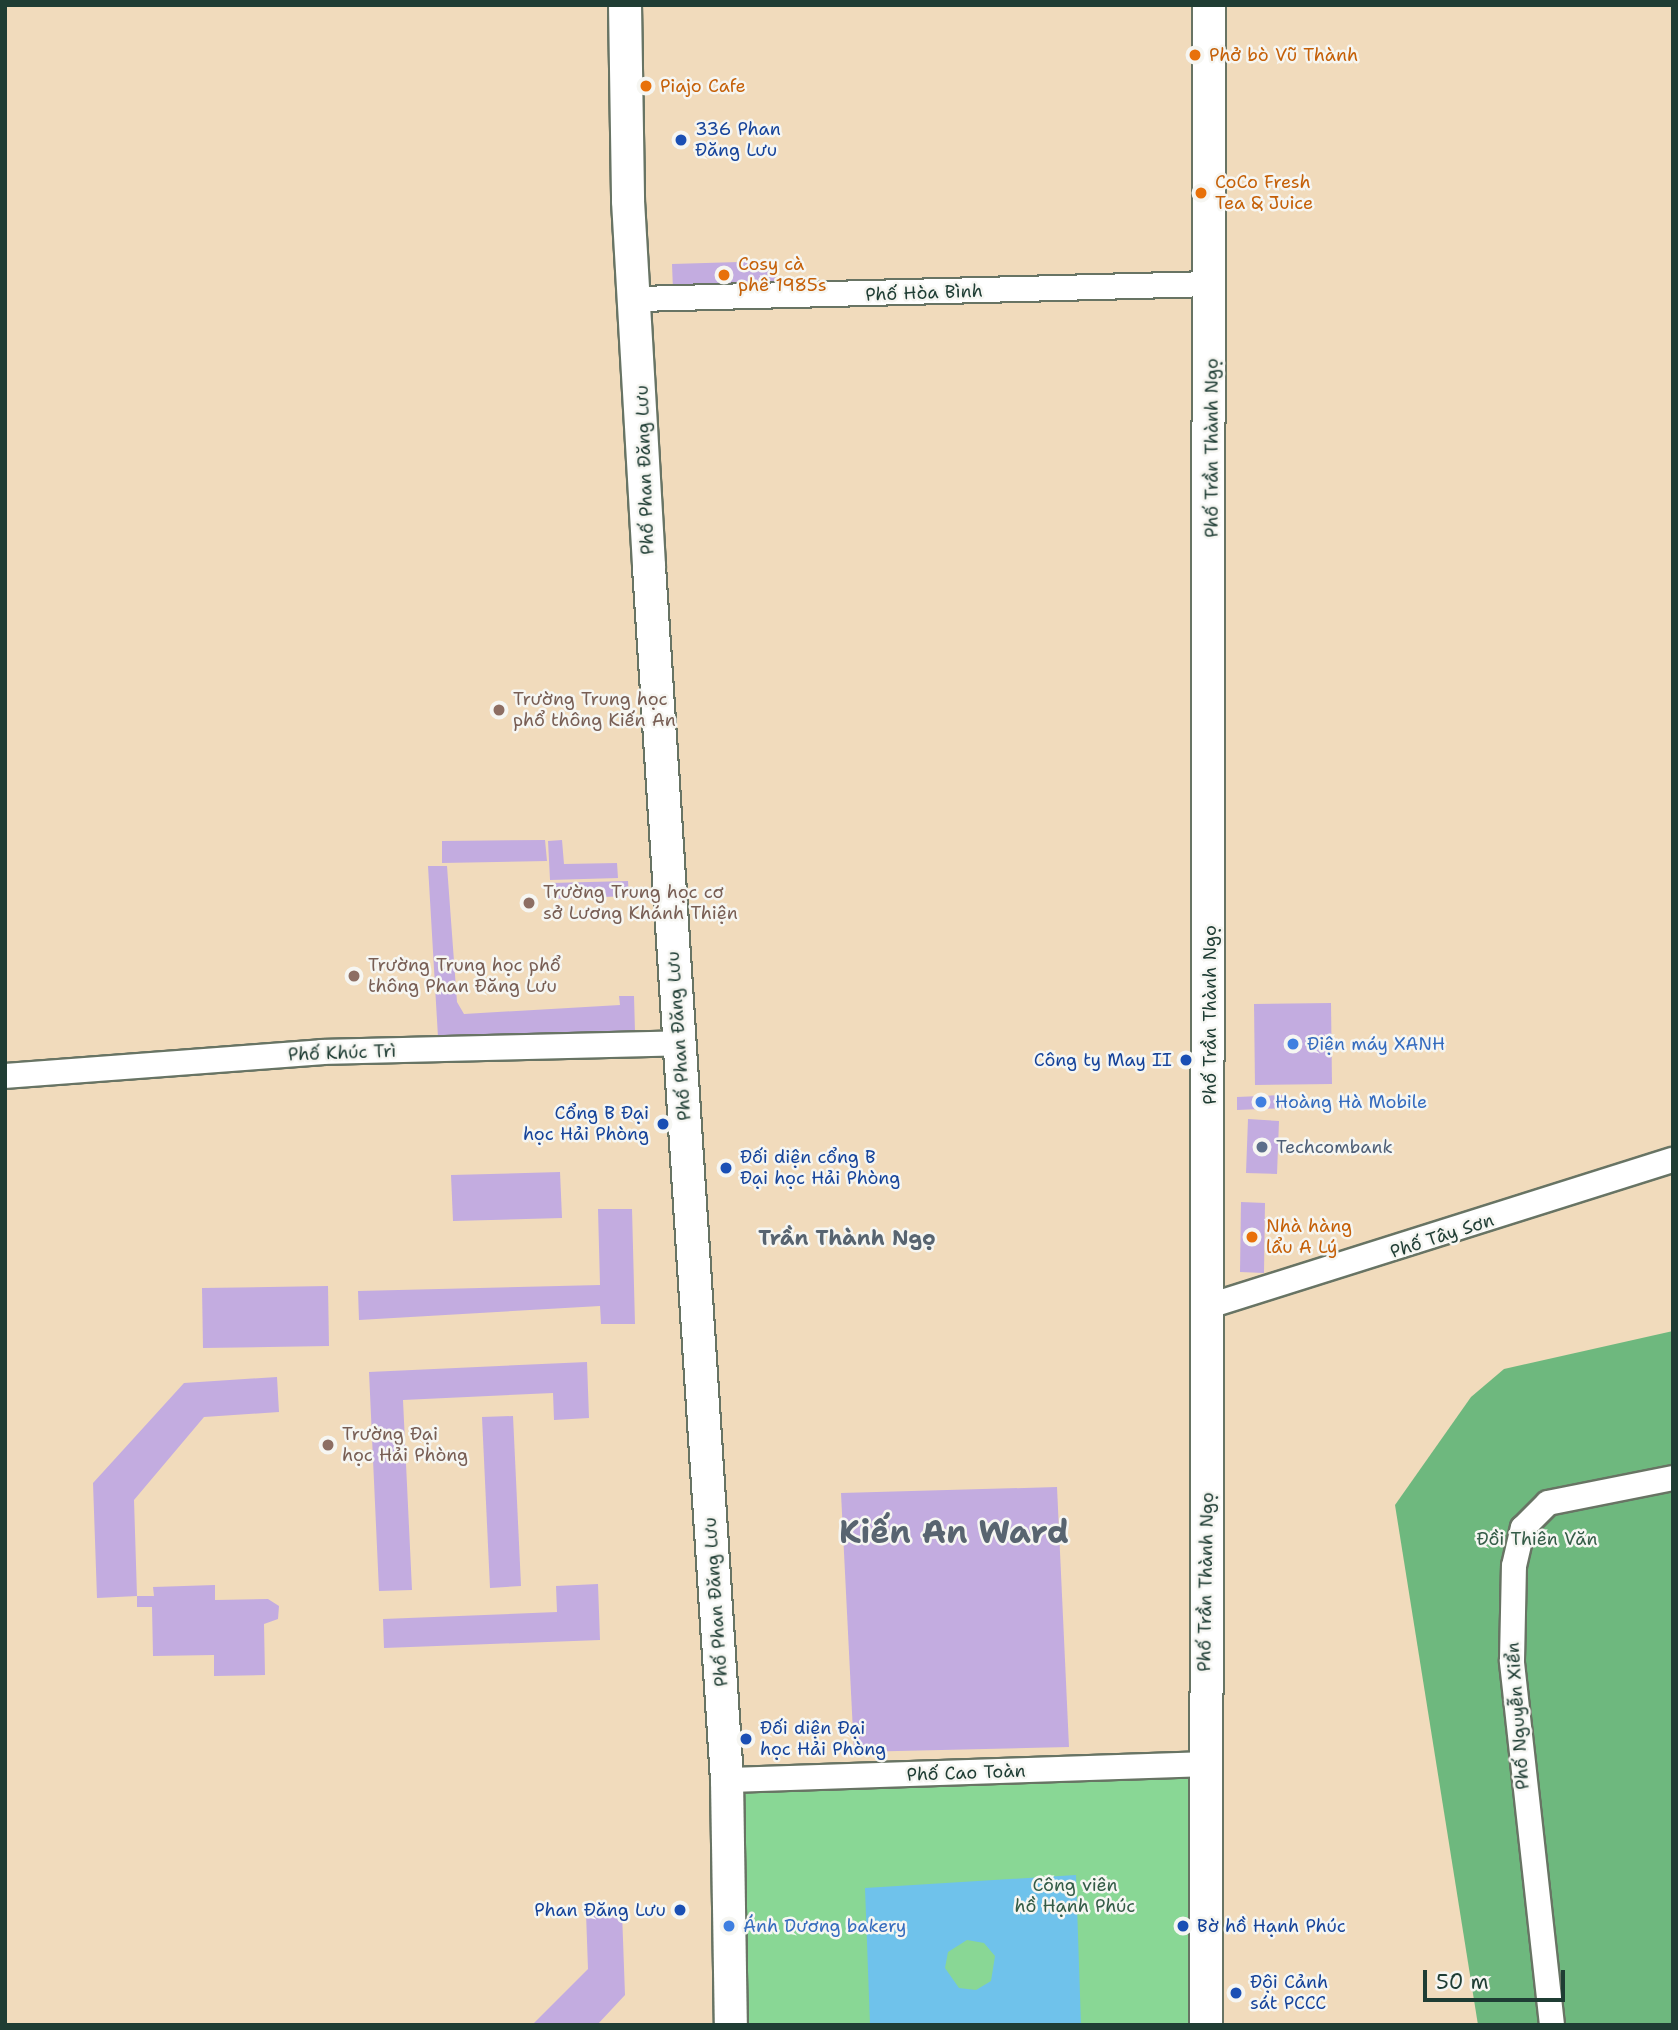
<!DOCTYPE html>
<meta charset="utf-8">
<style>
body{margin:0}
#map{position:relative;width:1678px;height:2030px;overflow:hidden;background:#f1dbbc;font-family:"Shantell Sans",sans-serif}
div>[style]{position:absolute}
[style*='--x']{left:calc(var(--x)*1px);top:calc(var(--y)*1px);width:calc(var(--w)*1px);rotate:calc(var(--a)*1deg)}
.green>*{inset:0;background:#89d795}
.forest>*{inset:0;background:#6eb87e}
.water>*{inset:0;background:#6fc2eb}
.building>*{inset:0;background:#c3ace0}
.roads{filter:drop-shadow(2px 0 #687464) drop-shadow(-2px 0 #687464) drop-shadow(0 2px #687464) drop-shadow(0 -2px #687464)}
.minor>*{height:24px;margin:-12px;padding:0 12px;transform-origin:12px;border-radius:12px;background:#fff}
.major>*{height:32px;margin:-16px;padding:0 16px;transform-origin:16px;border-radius:16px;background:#fff}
.dots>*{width:19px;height:19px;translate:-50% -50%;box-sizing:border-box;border:4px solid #f6f6f2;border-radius:50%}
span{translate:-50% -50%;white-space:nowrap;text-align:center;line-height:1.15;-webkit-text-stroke:5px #f6f6f2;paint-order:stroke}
.food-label{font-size:18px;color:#c56008}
.left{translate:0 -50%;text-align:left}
.transit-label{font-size:18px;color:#164399}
.right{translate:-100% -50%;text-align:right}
.street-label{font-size:18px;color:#1f3d34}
.education-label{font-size:18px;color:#785e54}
.shop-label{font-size:18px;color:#366cbe}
.service-label{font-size:18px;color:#4e5e75}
.park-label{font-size:18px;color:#345c47}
.quarter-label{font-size:21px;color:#586470;font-weight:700}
.town-label{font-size:32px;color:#586470;font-weight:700}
.frame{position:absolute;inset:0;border:7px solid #1f3d34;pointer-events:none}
.scale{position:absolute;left:1423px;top:1970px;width:142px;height:32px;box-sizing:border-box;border:4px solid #1f3d34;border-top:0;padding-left:9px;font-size:21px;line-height:24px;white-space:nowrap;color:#1f3d34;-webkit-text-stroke:5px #f6f6f2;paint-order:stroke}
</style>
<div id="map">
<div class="green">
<i style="clip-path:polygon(1204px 1764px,1204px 2025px,733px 2025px,727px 1780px)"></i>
</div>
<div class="forest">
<i style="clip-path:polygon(1673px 1331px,1673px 2025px,1478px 2025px,1395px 1505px,1471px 1397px,1504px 1369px)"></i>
</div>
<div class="water">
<i style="clip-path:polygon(evenodd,1076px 1875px,1081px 2025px,870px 2025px,865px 1888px,1076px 1875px,967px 1940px,984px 1943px,995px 1956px,991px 1981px,976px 1990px,959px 1988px,945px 1968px,948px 1952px,967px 1940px)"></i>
</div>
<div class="building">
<i style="clip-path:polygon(776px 261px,776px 286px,673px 290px,672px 264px)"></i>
<i style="clip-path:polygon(545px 840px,547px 861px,442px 863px,442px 841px)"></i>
<i style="clip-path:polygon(562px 840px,564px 864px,617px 863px,618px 878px,550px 880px,548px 841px)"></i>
<i style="clip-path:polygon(428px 866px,447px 866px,457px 1002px,464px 1014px,620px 1005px,619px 996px,634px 996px,635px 1032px,438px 1037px)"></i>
<i style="clip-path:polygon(628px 881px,629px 896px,552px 899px,551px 883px)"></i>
<i style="clip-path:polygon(1331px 1003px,1332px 1084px,1255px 1085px,1254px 1004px)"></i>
<i style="clip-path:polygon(1284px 1095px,1285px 1108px,1237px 1110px,1237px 1097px)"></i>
<i style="clip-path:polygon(1248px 1119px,1279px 1121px,1277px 1174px,1246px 1173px)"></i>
<i style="clip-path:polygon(560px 1172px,562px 1218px,453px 1221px,451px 1175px)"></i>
<i style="clip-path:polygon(1241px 1202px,1265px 1203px,1264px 1273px,1240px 1272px)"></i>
<i style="clip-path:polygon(598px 1209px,632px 1209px,635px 1324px,601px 1324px,600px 1306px,359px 1320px,358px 1291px,600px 1285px)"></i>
<i style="clip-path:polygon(328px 1286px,329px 1346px,203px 1348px,202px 1288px)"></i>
<i style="clip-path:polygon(587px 1362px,589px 1418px,554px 1420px,553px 1393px,403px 1400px,412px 1590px,379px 1591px,369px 1372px)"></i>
<i style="clip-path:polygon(277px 1377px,279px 1412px,204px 1417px,134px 1500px,137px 1596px,97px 1598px,93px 1483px,184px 1383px)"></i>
<i style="clip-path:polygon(513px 1416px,521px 1586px,490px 1588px,482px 1417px)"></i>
<i style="clip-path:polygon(1057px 1487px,1069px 1747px,854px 1752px,841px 1493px)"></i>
<i style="clip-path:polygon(598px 1584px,600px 1640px,384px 1648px,383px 1619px,557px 1612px,556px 1586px)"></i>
<i style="clip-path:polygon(215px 1585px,215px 1600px,268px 1599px,279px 1606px,278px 1619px,264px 1624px,265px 1675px,214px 1676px,214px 1655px,153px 1656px,152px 1607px,137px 1607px,137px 1596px,154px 1596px,153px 1587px)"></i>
<i style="clip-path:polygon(622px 1912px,625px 1995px,597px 2025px,532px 2025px,588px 1969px,586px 1913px)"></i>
</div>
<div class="roads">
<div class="minor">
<i style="--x:638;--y:299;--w:572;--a:-1.5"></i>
<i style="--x:5;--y:1076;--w:318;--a:-4.3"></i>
<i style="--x:322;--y:1052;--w:358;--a:-1.4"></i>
<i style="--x:1209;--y:1306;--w:486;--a:-17.5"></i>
<i style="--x:727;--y:1780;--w:477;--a:-1.9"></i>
<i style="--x:1552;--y:2025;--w:367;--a:-96.3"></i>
<i style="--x:1512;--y:1660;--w:94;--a:-88.8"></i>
<i style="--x:1514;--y:1566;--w:39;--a:-77"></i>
<i style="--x:1523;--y:1528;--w:35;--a:-45"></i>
<i style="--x:1548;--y:1503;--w:127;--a:-11.3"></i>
</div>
<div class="major">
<i style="--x:625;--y:5;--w:196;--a:89.1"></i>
<i style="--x:628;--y:201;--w:367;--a:86.7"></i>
<i style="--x:649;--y:567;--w:1216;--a:86.32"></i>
<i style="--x:727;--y:1780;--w:245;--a:89.1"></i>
<i style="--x:1206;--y:2025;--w:2020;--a:-89.91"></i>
</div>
</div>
<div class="dots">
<i style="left:1195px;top:55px;background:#e8710a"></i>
<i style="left:646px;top:86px;background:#e8710a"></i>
<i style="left:681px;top:140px;background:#1a4fb4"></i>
<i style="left:1201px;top:193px;background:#e8710a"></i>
<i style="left:724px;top:275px;background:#e8710a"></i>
<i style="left:499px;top:710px;background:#8d6e63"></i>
<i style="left:529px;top:903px;background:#8d6e63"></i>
<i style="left:354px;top:976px;background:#8d6e63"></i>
<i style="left:1293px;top:1044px;background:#3f7fe0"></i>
<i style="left:1186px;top:1060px;background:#1a4fb4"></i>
<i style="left:1261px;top:1102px;background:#3f7fe0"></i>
<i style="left:663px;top:1124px;background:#1a4fb4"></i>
<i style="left:1262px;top:1147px;background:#5c6f8a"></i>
<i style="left:726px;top:1168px;background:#1a4fb4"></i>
<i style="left:1252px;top:1237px;background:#e8710a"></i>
<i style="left:328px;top:1445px;background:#8d6e63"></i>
<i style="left:746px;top:1739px;background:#1a4fb4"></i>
<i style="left:680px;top:1910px;background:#1a4fb4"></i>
<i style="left:729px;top:1926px;background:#3f7fe0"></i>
<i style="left:1183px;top:1926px;background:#1a4fb4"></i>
<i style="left:1236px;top:1993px;background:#1a4fb4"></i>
</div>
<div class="food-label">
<span class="left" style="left:1209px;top:55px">Phở bò Vũ Thành</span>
<span class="left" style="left:660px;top:86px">Piajo Cafe</span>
<span class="left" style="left:1215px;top:193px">CoCo Fresh<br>Tea &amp; Juice</span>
<span class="left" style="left:738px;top:275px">Cosy cà<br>phê 1985s</span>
<span class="left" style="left:1266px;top:1237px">Nhà hàng<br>lẩu A Lý</span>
</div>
<div class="transit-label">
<span class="left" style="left:695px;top:140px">336 Phan<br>Đăng Lưu</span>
<span class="right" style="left:1172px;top:1060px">Công ty May II</span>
<span class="right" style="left:649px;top:1124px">Cổng B Đại<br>học Hải Phòng</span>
<span class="left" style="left:740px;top:1168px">Đối diện cổng B<br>Đại học Hải Phòng</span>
<span class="left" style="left:760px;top:1739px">Đối diện Đại<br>học Hải Phòng</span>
<span class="right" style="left:666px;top:1910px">Phan Đăng Lưu</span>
<span class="left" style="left:1197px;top:1926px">Bờ hồ Hạnh Phúc</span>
<span class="left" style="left:1250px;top:1993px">Đội Cảnh<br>sát PCCC</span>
</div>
<div class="street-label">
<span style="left:924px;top:293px;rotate:-2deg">Phố Hòa Bình</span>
<span style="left:1212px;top:448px;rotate:-90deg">Phố Trần Thành Ngọ</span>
<span style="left:645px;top:470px;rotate:-92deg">Phố Phan Đăng Lưu</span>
<span style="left:1210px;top:1015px;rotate:-90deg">Phố Trần Thành Ngọ</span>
<span style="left:679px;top:1036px;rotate:-94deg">Phố Phan Đăng Lưu</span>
<span style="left:342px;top:1053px;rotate:-2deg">Phố Khúc Trì</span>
<span style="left:1442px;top:1236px;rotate:-18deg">Phố Tây Sơn</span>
<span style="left:1206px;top:1582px;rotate:-89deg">Phố Trần Thành Ngọ</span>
<span style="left:716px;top:1602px;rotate:-94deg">Phố Phan Đăng Lưu</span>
<span style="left:1518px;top:1716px;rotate:-94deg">Phố Nguyễn Xiển</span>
<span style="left:966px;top:1773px;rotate:-2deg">Phố Cao Toàn</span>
</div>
<div class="education-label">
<span class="left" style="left:513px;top:710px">Trường Trung học<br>phổ thông Kiến An</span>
<span class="left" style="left:543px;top:903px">Trường Trung học cơ<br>sở Lương Khánh Thiện</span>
<span class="left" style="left:368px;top:976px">Trường Trung học phổ<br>thông Phan Đăng Lưu</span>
<span class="left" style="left:342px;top:1445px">Trường Đại<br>học Hải Phòng</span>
</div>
<div class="shop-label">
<span class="left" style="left:1307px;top:1044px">Điện máy XANH</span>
<span class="left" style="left:1275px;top:1102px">Hoàng Hà Mobile</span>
<span class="left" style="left:743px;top:1926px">Ánh Dương bakery</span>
</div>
<div class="service-label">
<span class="left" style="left:1276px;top:1147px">Techcombank</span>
</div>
<div class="park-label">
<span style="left:1537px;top:1539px">Đồi Thiên Văn</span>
<span style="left:1075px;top:1896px">Công viên<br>hồ Hạnh Phúc</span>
</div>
<div class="quarter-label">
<span style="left:847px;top:1238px">Trần Thành Ngọ</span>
</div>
<div class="town-label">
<span style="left:954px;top:1532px">Kiến An Ward</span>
</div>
<div class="frame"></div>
<div class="scale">50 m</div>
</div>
